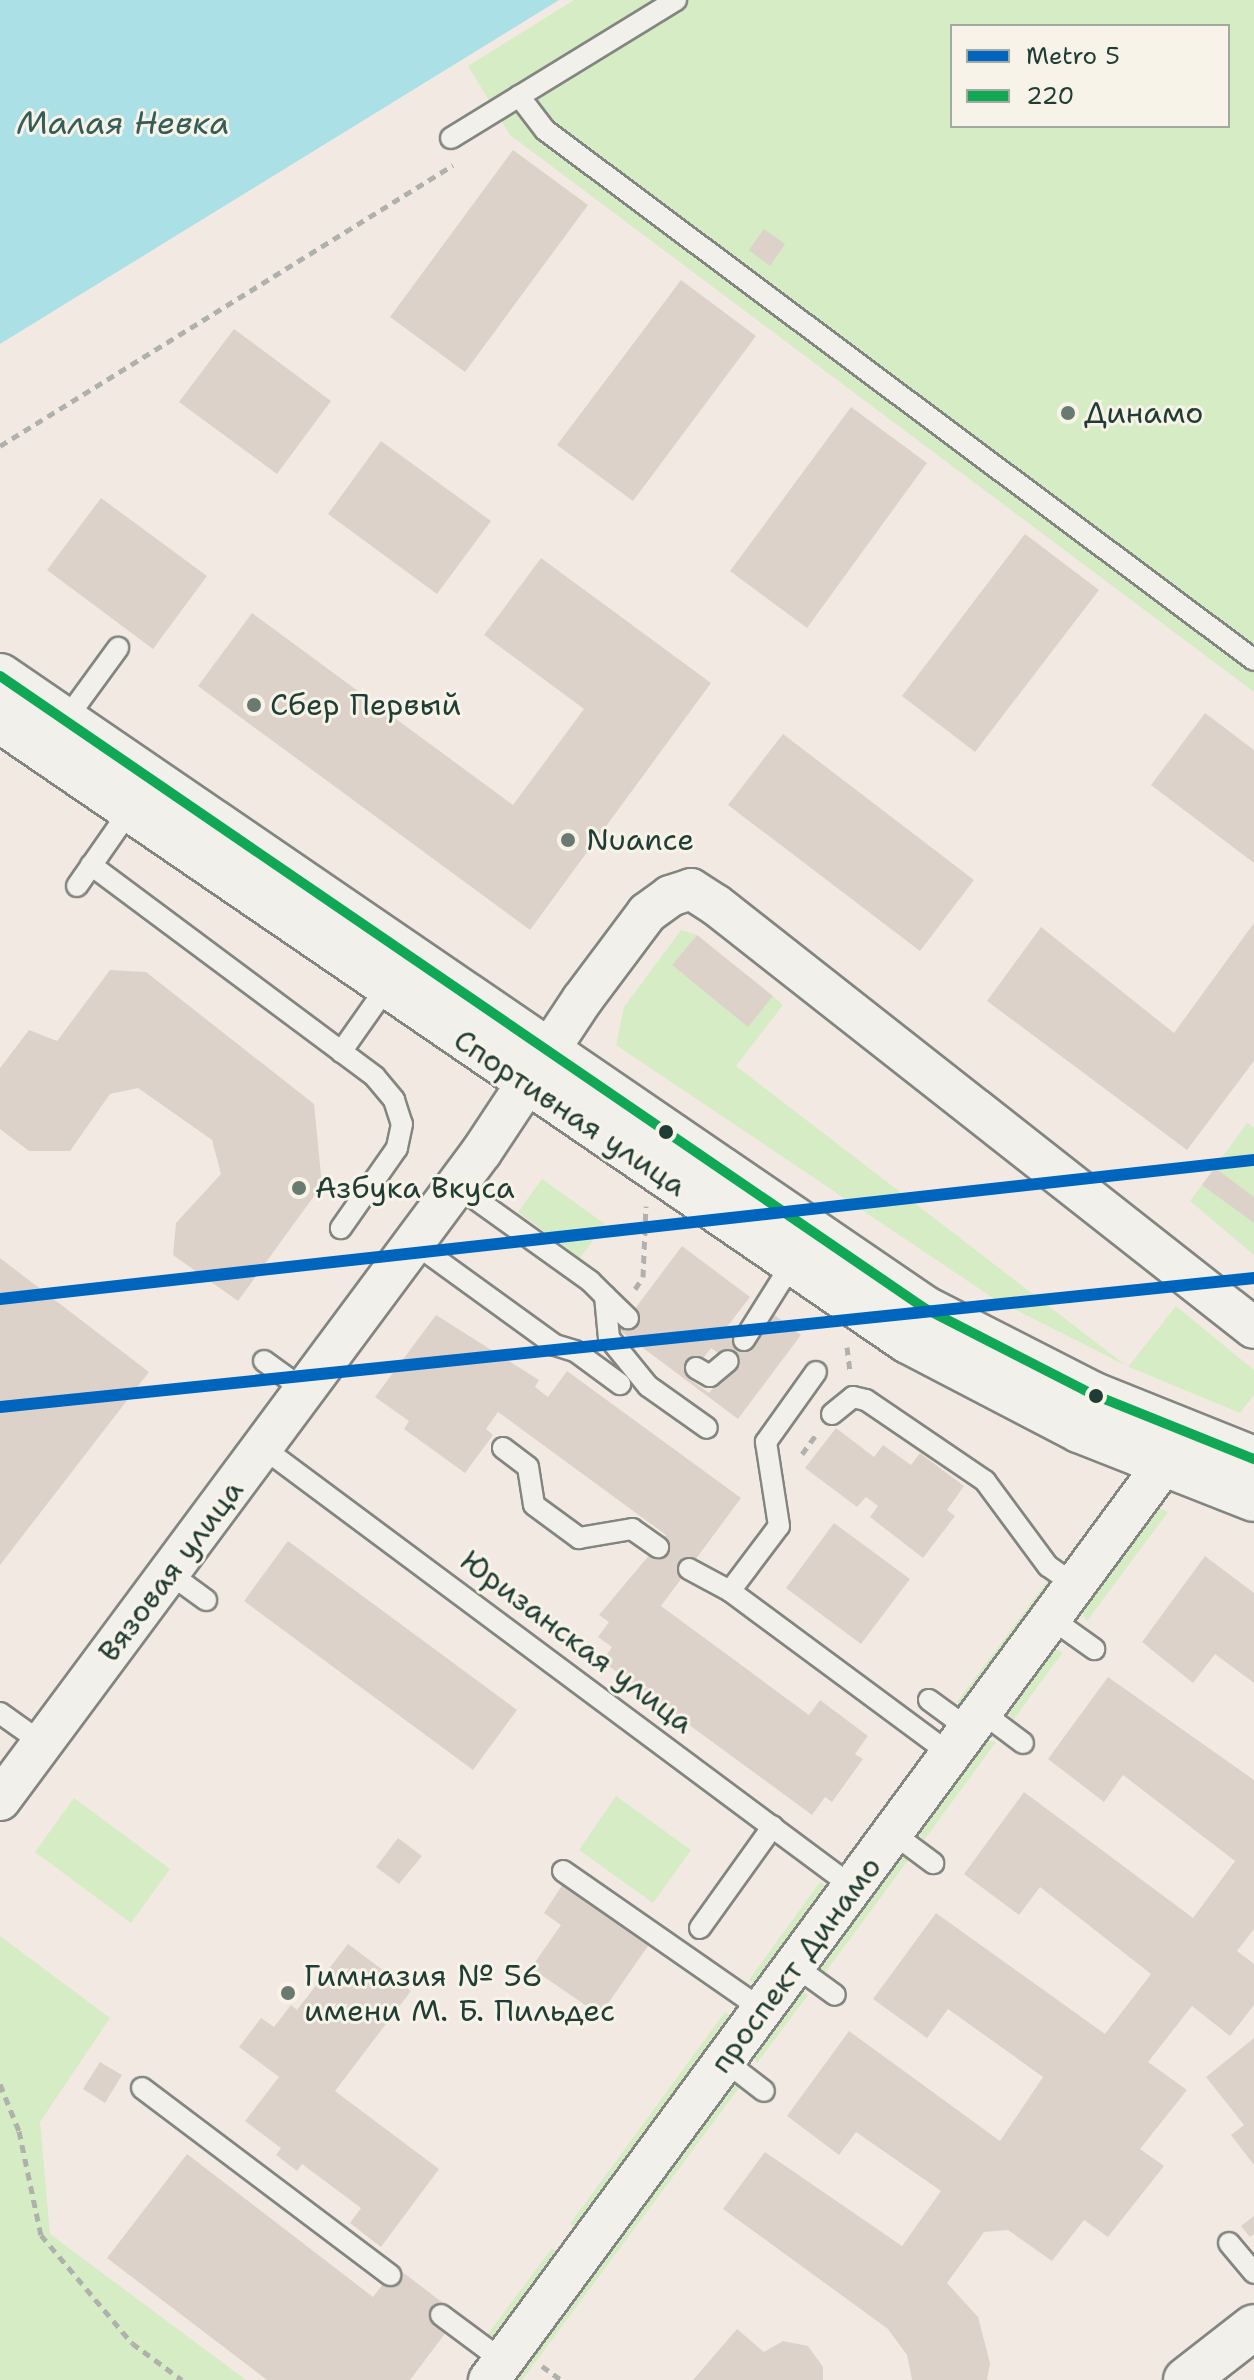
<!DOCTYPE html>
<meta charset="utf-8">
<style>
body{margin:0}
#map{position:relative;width:1254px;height:2380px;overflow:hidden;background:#f2eae2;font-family:"Shantell Sans",sans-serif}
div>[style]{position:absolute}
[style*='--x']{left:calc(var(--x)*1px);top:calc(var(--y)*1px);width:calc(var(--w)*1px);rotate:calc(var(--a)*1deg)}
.green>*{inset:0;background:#d5ecc4}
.water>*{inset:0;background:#abe0e6}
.building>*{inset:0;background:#ddd2c9}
.path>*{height:5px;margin-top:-2.5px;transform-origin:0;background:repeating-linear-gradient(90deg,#b0b1ac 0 8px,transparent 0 14px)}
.roads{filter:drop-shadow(2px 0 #838580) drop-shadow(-2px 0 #838580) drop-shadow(0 2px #838580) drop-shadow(0 -2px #838580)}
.service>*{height:20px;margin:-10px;padding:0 10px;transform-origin:10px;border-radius:10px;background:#f2f0eb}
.minor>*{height:40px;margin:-20px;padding:0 20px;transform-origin:20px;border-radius:20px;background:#f2f0eb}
.tertiary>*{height:44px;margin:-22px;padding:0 22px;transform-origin:22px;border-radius:22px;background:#f2f0eb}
.bus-1>*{height:10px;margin:-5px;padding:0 5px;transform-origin:5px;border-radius:5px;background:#10a855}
.metro-1>*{height:12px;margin:-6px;padding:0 6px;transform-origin:6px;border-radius:6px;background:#0065bd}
.dots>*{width:22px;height:22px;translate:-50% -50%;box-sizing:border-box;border:4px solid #f7f3e8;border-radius:50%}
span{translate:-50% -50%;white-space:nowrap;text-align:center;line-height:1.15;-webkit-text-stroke:6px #f7f3e8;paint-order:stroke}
.poi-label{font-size:30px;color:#1f3d34}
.left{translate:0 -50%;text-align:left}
.street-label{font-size:30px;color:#1f3d34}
.water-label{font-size:32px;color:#355d58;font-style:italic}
.legend{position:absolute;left:950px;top:24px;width:280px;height:104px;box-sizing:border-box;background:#f7f3e8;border:2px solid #a1aaa0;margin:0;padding:10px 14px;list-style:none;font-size:24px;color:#1f3d34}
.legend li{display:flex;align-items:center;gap:16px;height:40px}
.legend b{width:40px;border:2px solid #a1aaa0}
</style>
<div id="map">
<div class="green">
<i style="clip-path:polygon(evenodd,574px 0,1254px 0,1254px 692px,510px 135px,468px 66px,574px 0,952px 26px,1228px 26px,1228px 126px,952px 126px,952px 26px)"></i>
<i style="clip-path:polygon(681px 930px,697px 935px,673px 966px,748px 1026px,773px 996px,783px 1005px,736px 1066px,1128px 1367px,1176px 1306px,1254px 1370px,1254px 1395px,1240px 1413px,1129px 1367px,996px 1300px,616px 1045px,624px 1007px)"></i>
<i style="clip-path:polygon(1247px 1123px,1254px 1128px,1254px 1255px,1190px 1201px)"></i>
<i style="clip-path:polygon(542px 1179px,605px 1224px,580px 1258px,518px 1212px)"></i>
<i style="clip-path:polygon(1156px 1507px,1168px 1512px,1087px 1621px,1079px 1610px)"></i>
<i style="clip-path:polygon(1049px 1579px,1055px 1583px,965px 1709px,957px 1702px)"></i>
<i style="clip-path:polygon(1051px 1648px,1063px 1652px,1013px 1720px,1006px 1708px)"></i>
<i style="clip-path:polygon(983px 1739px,996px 1742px,924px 1840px,916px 1829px)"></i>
<i style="clip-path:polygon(616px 1796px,691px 1850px,653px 1903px,579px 1850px)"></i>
<i style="clip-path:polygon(74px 1798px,170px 1869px,131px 1923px,35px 1852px)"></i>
<i style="clip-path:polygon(896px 1855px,909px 1859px,824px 1974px,817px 1961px)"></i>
<i style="clip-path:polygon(820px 1882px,829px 1888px,763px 1990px,749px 1980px)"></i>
<i style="clip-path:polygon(0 1936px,110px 2018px,40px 2122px,50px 2234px,246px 2380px,0 2380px)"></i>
<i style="clip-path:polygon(797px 1989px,808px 1995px,757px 2063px,749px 2052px)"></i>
<i style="clip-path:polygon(725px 2012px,739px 2022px,584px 2235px,570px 2224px)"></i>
<i style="clip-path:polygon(727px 2081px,741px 2085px,522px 2380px,505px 2380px)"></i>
<i style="clip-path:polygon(552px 2248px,565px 2258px,499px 2348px,485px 2338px)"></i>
</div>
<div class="water">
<i style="clip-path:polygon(0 0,559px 0,0 344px)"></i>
</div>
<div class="building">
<i style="clip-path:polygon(513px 150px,588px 205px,465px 372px,390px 317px)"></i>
<i style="clip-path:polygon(764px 229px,785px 244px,770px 266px,749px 250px)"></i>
<i style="clip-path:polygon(681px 280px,756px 336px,633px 501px,557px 445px)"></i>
<i style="clip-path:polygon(234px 329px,331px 401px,277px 474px,179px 402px)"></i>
<i style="clip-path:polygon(851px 407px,927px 463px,807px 628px,730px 571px)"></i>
<i style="clip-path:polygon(381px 441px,491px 521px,437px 594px,328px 514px)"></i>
<i style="clip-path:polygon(101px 498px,207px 576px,153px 649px,47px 570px)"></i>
<i style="clip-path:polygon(1025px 534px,1099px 590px,975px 752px,902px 696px)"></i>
<i style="clip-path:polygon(541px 558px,711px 683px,530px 930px,198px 686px,252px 613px,513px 805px,584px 709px,484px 635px)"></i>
<i style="clip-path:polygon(1205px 713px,1254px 750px,1254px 863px,1151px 785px)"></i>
<i style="clip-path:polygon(783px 734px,974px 880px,920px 951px,728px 805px)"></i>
<i style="clip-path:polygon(1254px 923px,1254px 1061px,1187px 1150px,987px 1001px,1041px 927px,1174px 1033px)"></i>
<i style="clip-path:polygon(697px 935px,773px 996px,748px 1027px,672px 965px)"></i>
<i style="clip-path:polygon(110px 970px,146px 972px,314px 1104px,322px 1185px,238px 1301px,173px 1255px,176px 1223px,221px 1174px,212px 1140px,138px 1088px,110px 1094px,70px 1151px,29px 1151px,0 1129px,0 1068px,29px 1030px,57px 1041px)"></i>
<i style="clip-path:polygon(1215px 1168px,1254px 1197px,1254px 1223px,1202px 1185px)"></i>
<i style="clip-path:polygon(evenodd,682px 1246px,750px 1297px,727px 1327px,749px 1343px,772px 1313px,801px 1335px,738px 1419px,619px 1330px,682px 1246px,711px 1348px,732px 1363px,709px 1393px,688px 1378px,711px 1348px)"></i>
<i style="clip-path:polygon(0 1258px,149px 1372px,0 1565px)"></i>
<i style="clip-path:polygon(436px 1315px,539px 1380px,535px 1387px,548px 1397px,567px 1371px,741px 1498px,661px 1606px,809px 1715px,820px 1700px,868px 1736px,855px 1754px,863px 1759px,832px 1802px,825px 1797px,812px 1815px,602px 1661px,612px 1647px,598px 1637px,609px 1622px,599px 1615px,666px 1535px,498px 1412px,486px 1429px,493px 1435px,465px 1473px,404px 1429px,409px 1421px,375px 1397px)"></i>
<i style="clip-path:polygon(836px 1428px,874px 1457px,883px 1445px,911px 1465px,920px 1453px,964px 1486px,947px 1510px,955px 1516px,923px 1558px,870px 1517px,878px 1506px,866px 1497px,857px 1507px,805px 1468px)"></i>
<i style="clip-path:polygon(834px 1523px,910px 1579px,861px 1644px,786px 1588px)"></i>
<i style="clip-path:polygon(288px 1541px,517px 1710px,473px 1770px,244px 1601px)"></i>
<i style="clip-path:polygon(1205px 1556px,1254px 1593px,1254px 1683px,1215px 1654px,1193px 1683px,1142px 1642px)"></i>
<i style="clip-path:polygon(1108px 1677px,1254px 1780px,1254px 1929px,1237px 1951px,1254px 1964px,1254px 2005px,1230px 2036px,1192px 2006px,1148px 2062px,1187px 2090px,1140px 2149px,1164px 2166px,1108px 2237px,1084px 2220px,1052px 2261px,1008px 2230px,984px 2232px,947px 2283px,978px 2317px,990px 2363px,987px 2380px,912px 2380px,907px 2355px,888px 2329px,723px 2209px,765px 2152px,902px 2246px,941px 2191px,856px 2132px,839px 2155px,787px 2116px,849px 2031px,1000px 2141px,1043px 2077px,948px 2009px,927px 2038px,873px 1999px,936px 1913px,1105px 2034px,1151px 1974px,1040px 1887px,1019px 1915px,964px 1874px,1024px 1792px,1193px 1918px,1235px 1861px,1123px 1775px,1104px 1802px,1048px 1759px)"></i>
<i style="clip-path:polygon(398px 1838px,422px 1856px,399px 1884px,376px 1867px)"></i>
<i style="clip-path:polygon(563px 1884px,650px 1943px,600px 2015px,531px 1968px,561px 1925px,544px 1913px)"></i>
<i style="clip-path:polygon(348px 1944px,411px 1991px,335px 2091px,439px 2169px,381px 2247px,350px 2223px,361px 2208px,302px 2164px,297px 2171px,276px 2155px,281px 2148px,245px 2121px,279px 2077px,239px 2047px,261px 2018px,274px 2027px,291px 2005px,297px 2010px)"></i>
<i style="clip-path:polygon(1254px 2038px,1254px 2165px,1231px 2135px,1244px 2125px,1206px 2077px)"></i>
<i style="clip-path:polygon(100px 2062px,122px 2075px,105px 2103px,83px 2089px)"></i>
<i style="clip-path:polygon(187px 2154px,373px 2297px,396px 2267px,447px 2306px,441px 2315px,447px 2331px,410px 2380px,267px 2380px,107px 2258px)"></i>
<i style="clip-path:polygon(1254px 2216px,1254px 2234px,1250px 2237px,1241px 2226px)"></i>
<i style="clip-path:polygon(737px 2329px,764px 2352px,783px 2341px,808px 2346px,823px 2367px,823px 2380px,693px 2380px)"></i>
</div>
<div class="path">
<i style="--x:0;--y:446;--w:533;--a:-31.81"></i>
<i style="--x:635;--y:1289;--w:14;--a:-56"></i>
<i style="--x:643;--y:1277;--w:71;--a:-87.6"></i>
<i style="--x:847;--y:1347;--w:26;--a:83"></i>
<i style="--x:802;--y:1454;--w:27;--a:-54"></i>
<i style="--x:0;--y:2084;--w:51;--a:68"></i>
<i style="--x:19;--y:2131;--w:106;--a:78.1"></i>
<i style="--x:41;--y:2235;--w:141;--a:49.9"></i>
<i style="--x:132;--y:2343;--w:62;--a:36.5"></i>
<i style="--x:542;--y:2366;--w:24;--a:36"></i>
</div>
<div class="roads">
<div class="service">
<i style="--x:519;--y:96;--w:43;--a:52.6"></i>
<i style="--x:545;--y:130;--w:885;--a:36.78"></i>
<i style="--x:451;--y:138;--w:264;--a:-31.5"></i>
<i style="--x:64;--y:722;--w:92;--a:-53.9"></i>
<i style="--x:91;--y:865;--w:354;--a:36.7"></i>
<i style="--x:375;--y:1077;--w:30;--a:50"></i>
<i style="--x:394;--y:1100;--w:25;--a:72"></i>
<i style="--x:402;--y:1124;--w:25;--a:102"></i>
<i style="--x:397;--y:1148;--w:98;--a:125"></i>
<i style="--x:77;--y:886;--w:93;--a:-55.1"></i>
<i style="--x:341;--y:1052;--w:78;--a:-54.9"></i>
<i style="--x:456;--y:1185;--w:165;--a:35.6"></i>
<i style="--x:590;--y:1281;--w:21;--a:45"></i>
<i style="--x:605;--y:1296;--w:42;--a:84.6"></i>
<i style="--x:609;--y:1338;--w:62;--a:50.9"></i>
<i style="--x:648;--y:1386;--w:72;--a:35.4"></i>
<i style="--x:414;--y:1243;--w:174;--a:35.9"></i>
<i style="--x:555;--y:1345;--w:21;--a:17"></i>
<i style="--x:575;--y:1351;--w:56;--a:36.3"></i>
<i style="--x:605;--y:1296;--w:32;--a:44"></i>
<i style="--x:744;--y:1340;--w:92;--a:-57.9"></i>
<i style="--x:264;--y:1361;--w:49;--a:35.9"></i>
<i style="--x:696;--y:1368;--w:16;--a:30"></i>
<i style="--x:710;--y:1376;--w:23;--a:-40"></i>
<i style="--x:832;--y:1414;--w:27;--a:-39"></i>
<i style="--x:853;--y:1397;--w:13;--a:13"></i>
<i style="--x:866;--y:1400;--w:144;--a:34.2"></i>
<i style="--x:985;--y:1481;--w:106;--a:53.5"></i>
<i style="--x:1048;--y:1566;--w:35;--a:35"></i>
<i style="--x:262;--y:1447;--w:738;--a:36.68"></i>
<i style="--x:503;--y:1448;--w:31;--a:37"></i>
<i style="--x:528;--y:1467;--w:38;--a:81"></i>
<i style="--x:534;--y:1505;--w:56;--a:36.3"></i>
<i style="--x:579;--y:1538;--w:54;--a:-9.6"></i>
<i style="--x:632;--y:1529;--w:32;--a:35"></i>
<i style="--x:689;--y:1569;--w:47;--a:28.2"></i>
<i style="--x:730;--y:1591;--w:276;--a:36.5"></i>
<i style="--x:169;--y:1573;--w:46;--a:36.1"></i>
<i style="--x:730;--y:1591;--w:81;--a:-53"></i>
<i style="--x:779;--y:1526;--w:85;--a:-98.8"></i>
<i style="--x:766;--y:1442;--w:86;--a:-54.5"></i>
<i style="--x:1052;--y:1619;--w:52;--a:35.5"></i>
<i style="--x:929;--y:1700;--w:51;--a:36.2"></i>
<i style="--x:0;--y:1713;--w:52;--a:35.5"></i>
<i style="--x:983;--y:1713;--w:50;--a:36.9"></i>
<i style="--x:894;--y:1834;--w:49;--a:36.6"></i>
<i style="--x:563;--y:1871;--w:244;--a:34.8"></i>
<i style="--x:700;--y:1928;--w:125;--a:-54.4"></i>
<i style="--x:795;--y:1966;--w:49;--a:35.9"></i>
<i style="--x:725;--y:2061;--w:49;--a:37.6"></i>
<i style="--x:142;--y:2088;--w:311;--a:37"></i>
<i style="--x:1229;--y:2243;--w:39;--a:50"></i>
<i style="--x:441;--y:2315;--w:77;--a:36.6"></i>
</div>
<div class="minor">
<i style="--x:0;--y:1800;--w:808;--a:-53.4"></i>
<i style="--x:482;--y:1151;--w:181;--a:-56.5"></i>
<i style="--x:582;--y:1000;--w:109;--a:-53.2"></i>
<i style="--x:647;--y:913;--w:29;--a:-36"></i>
<i style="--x:670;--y:896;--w:22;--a:-18"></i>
<i style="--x:691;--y:889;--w:30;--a:33"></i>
<i style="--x:716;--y:905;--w:684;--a:38.18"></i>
<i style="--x:489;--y:2380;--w:1171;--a:-53.61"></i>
</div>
<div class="tertiary">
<i style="--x:0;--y:676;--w:1119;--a:34.37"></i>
<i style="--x:924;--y:1308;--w:189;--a:27.1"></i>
<i style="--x:1092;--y:1394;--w:175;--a:21.9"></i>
<i style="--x:0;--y:720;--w:1100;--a:34.37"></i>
<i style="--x:908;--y:1341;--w:193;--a:27.5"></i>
<i style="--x:1079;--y:1430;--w:188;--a:21.5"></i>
<i style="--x:1186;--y:2380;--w:86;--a:-37.9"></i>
</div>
</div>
<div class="bus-1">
<i style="--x:0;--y:676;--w:1119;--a:34.37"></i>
<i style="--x:924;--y:1308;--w:189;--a:27.1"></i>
<i style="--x:1092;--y:1394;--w:175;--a:21.9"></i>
</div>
<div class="metro-1">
<i style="--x:0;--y:1299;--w:1262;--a:-6.33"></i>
<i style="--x:0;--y:1407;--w:1261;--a:-5.87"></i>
</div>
<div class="dots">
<i style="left:1068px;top:413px;background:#697a71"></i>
<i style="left:254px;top:705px;background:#697a71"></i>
<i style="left:568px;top:840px;background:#697a71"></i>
<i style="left:666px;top:1132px;background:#1f3d34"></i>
<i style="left:299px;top:1188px;background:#697a71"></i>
<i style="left:1096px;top:1396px;background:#1f3d34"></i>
<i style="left:288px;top:1993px;background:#697a71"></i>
</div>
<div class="poi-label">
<span class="left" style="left:1084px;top:413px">Динамо</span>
<span class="left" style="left:270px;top:705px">Сбер Первый</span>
<span class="left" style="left:586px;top:840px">Nuance</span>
<span class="left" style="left:315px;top:1188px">Азбука Вкуса</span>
<span class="left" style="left:304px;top:1993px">Гимназия № 56<br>имени М. Б. Пильдес</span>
</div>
<div class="street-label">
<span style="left:570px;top:1113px;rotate:34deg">Спортивная улица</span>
<span style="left:171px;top:1571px;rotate:-53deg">Вязовая улица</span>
<span style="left:577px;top:1642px;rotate:37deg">Юризанская улица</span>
<span style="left:796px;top:1965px;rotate:-53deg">проспект Динамо</span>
</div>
<div class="water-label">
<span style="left:123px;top:123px">Малая Невка</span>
</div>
<ul class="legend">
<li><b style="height:10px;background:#0065bd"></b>Metro 5</li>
<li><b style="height:10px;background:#10a855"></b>220</li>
</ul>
</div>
